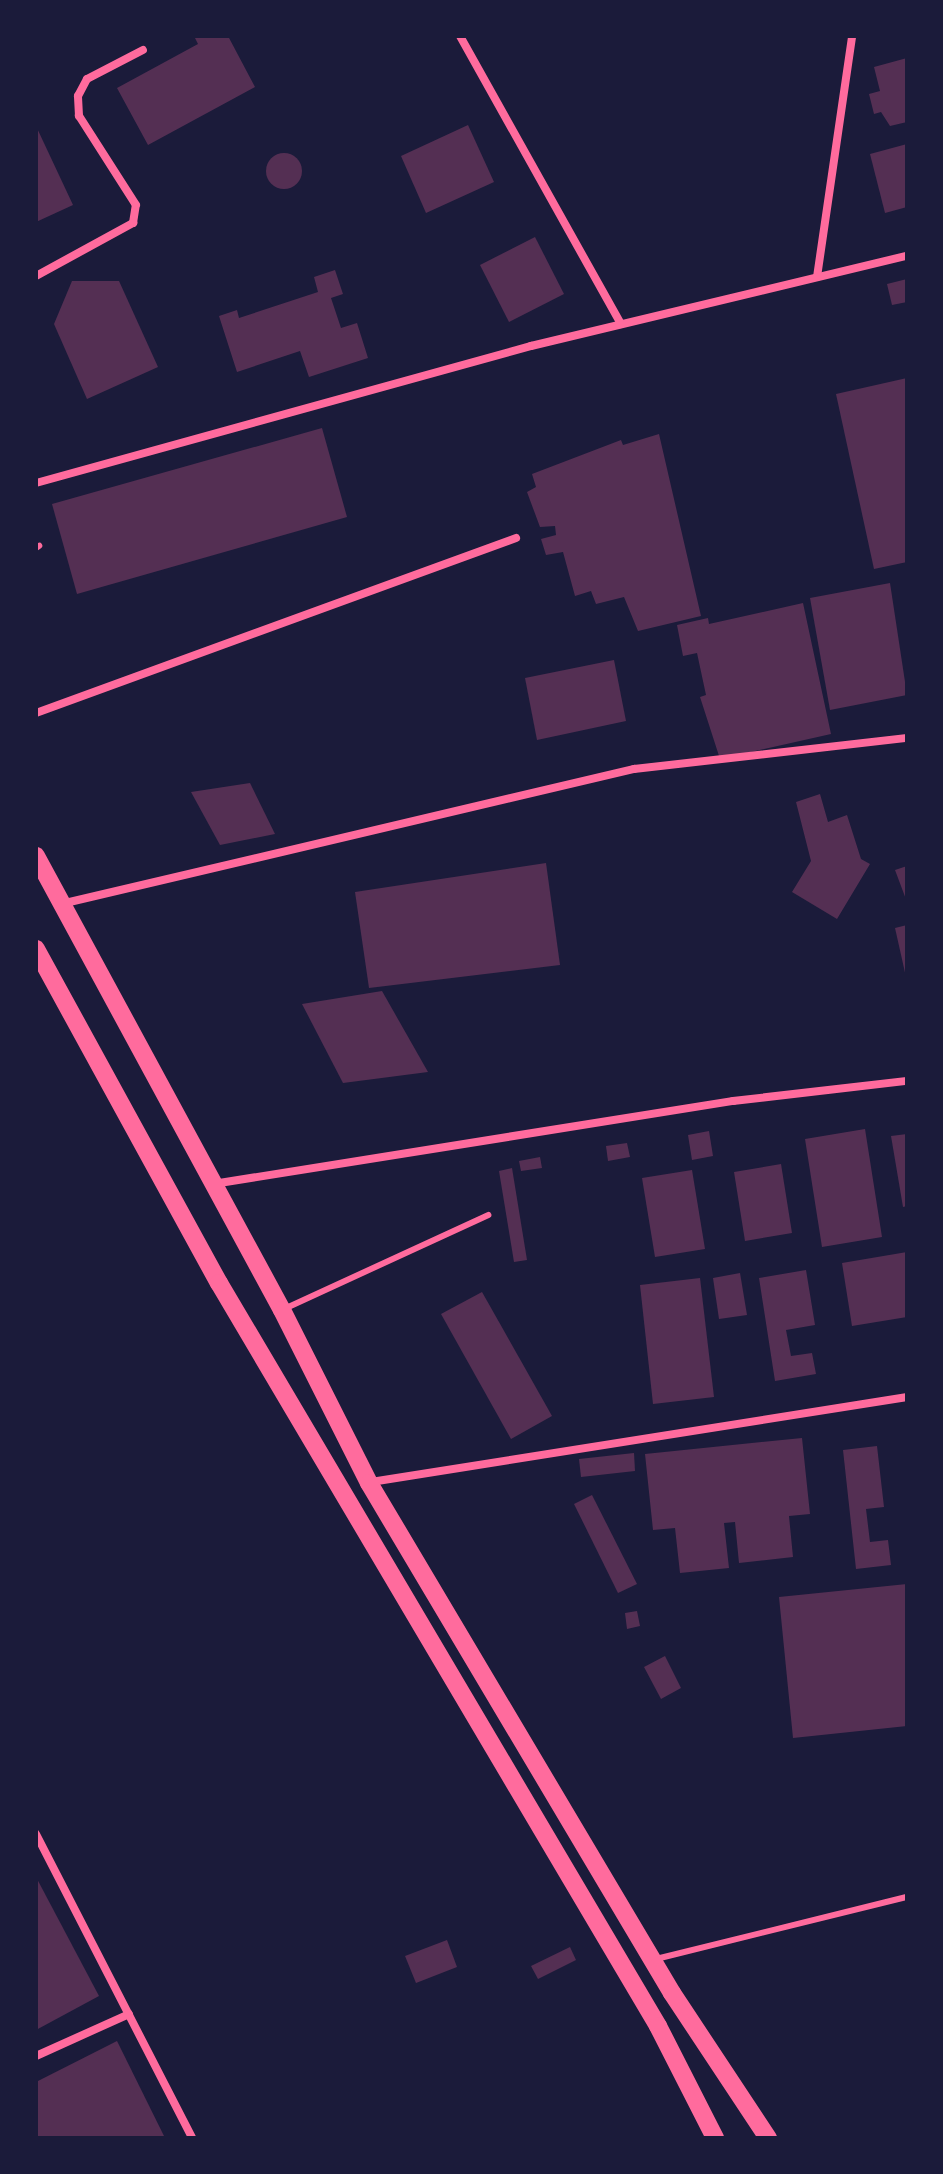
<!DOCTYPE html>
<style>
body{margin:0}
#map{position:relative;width:943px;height:2174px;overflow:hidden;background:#1b1b3a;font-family:"Nunito Sans",sans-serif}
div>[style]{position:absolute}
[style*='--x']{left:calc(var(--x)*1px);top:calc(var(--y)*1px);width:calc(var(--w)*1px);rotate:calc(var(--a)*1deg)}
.building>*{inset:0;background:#542f53}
.round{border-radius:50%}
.service>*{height:6px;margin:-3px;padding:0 3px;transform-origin:3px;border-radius:3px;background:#ff6b9d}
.minor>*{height:8px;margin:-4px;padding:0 4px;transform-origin:4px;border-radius:4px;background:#ff6b9d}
.primary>*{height:18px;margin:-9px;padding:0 9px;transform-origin:9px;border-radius:9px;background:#ff6b9d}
span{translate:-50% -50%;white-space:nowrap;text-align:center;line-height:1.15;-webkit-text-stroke:8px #1b1b3a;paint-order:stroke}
.frame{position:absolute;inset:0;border:38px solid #1b1b3a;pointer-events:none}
</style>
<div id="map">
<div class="building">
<i style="clip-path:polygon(194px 36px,228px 36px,255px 87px,148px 145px,117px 88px,198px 44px)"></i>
<i style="clip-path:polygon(907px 58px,907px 122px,890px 126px,881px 112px,874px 114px,869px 94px,880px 91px,874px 67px)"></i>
<i style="clip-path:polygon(468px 125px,494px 182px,426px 213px,401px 156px)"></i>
<i style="clip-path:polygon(36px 126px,73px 205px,36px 222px)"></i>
<i style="clip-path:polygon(907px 144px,907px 207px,885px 213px,870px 154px)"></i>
<i class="round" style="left:266px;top:153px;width:36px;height:36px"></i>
<i style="clip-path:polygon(535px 237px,564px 294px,509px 322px,480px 265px)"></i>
<i style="clip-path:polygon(335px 270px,343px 294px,331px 298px,341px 328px,357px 323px,368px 358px,309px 377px,300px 351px,237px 372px,219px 316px,237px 310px,239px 318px,318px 292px,314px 277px)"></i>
<i style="clip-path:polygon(907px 279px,907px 302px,892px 305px,887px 284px)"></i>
<i style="clip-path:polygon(72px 281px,119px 281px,158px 367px,87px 399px,54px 324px)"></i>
<i style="clip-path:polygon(907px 378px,907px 562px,874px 569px,836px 394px)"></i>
<i style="clip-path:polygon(322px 428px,347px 517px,77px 594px,52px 504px)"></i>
<i style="clip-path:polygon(659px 434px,701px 616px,638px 631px,624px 597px,596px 604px,591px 591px,575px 596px,563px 552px,546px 555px,541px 539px,556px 535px,555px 526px,540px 527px,527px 492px,536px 487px,532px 474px,621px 440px,623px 445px)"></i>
<i style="clip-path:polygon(890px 583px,907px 695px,830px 710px,810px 598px)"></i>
<i style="clip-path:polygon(803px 603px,831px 734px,720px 759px,700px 697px,706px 695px,697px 653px,683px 656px,677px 625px,708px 618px,709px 624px)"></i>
<i style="clip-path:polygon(614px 660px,626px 721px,537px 740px,525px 678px)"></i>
<i style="clip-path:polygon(250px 783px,275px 834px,220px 845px,191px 792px)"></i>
<i style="clip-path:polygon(820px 794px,828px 822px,847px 815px,861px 859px,870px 864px,837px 919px,792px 892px,811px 861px,796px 802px)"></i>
<i style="clip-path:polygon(546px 863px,560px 965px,369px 988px,355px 892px)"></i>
<i style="clip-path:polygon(907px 866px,907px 902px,895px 870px)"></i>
<i style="clip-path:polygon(907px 925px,907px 977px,906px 977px,895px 928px)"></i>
<i style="clip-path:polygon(382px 991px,428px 1072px,343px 1083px,302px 1004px)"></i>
<i style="clip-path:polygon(865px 1129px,882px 1237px,822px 1247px,805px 1139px)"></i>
<i style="clip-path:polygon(709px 1131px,713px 1156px,692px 1160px,688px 1135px)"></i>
<i style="clip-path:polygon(907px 1134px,907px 1206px,903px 1207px,891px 1136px)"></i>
<i style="clip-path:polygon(627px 1143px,630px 1157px,608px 1161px,606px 1146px)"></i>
<i style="clip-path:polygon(540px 1157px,542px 1168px,521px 1171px,519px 1161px)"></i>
<i style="clip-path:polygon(781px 1164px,792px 1233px,745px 1241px,734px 1172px)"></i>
<i style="clip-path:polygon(512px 1168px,527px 1260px,514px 1262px,499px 1171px)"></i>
<i style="clip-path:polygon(692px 1170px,705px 1249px,655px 1257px,642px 1178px)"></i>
<i style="clip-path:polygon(907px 1252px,907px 1317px,852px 1326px,842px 1263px)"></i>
<i style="clip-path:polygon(806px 1270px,815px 1325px,786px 1330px,791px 1356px,812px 1353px,816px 1374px,775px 1381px,759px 1278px)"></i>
<i style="clip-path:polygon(740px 1273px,747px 1315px,719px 1319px,713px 1278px)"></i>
<i style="clip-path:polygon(700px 1278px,714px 1397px,653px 1404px,640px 1285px)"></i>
<i style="clip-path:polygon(482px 1292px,552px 1416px,511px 1439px,441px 1314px)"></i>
<i style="clip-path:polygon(802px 1438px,810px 1514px,789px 1516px,793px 1557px,739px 1563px,735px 1522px,724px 1523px,729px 1568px,680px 1573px,675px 1528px,653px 1530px,645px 1454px)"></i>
<i style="clip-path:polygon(877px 1446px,884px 1507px,866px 1509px,870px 1542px,888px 1540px,891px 1565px,856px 1569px,843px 1450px)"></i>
<i style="clip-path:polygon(634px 1453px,635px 1471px,581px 1477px,579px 1459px)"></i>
<i style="clip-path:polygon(592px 1495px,637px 1584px,618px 1593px,574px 1504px)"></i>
<i style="clip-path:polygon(907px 1584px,907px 1726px,793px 1738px,779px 1597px)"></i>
<i style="clip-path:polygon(637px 1611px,640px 1626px,627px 1629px,625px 1613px)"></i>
<i style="clip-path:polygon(665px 1656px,681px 1688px,661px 1699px,644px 1667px)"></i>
<i style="clip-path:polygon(36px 1877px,99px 1996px,36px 2030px)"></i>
<i style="clip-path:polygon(447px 1940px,457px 1967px,416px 1983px,405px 1956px)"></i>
<i style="clip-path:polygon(570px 1947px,576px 1960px,538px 1979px,531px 1966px)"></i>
<i style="clip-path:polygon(117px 2041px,165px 2138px,36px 2138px,36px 2082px)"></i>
</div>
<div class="service">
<i style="--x:36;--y:548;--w:4;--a:-34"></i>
<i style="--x:284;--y:1309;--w:225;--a:-24.7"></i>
<i style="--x:656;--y:1959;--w:259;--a:-13.9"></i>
</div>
<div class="minor">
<i style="--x:460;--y:36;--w:330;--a:60.8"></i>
<i style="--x:36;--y:276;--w:111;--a:-28.7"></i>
<i style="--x:133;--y:223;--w:18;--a:-81"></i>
<i style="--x:136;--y:205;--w:106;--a:-122.6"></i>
<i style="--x:79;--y:116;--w:20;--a:-93"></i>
<i style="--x:78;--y:96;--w:19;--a:-62"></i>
<i style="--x:87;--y:79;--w:63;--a:-27.4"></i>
<i style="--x:817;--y:277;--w:244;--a:-81.7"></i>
<i style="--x:36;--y:483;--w:514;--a:-15.47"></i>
<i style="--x:531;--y:346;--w:387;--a:-13.5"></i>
<i style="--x:36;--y:713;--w:511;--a:-20.03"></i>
<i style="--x:61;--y:904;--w:589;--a:-13.26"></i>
<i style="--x:634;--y:769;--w:275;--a:-6.5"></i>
<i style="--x:213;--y:1184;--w:527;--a:-9.07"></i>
<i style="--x:733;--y:1101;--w:175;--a:-6.6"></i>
<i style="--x:371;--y:1482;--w:543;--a:-9.01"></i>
<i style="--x:36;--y:1834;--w:342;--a:62.8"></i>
<i style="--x:36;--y:2056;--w:102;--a:-24.3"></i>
</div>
<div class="primary">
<i style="--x:36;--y:856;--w:516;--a:61.55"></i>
<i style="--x:282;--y:1310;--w:194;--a:63.3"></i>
<i style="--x:369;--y:1483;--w:593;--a:59.28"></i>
<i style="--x:672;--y:1993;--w:174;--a:56.5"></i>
<i style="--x:36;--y:949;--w:381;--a:61.3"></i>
<i style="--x:219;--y:1283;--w:863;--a:59.42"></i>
<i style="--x:658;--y:2026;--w:126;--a:63"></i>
</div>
<div class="frame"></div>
</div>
